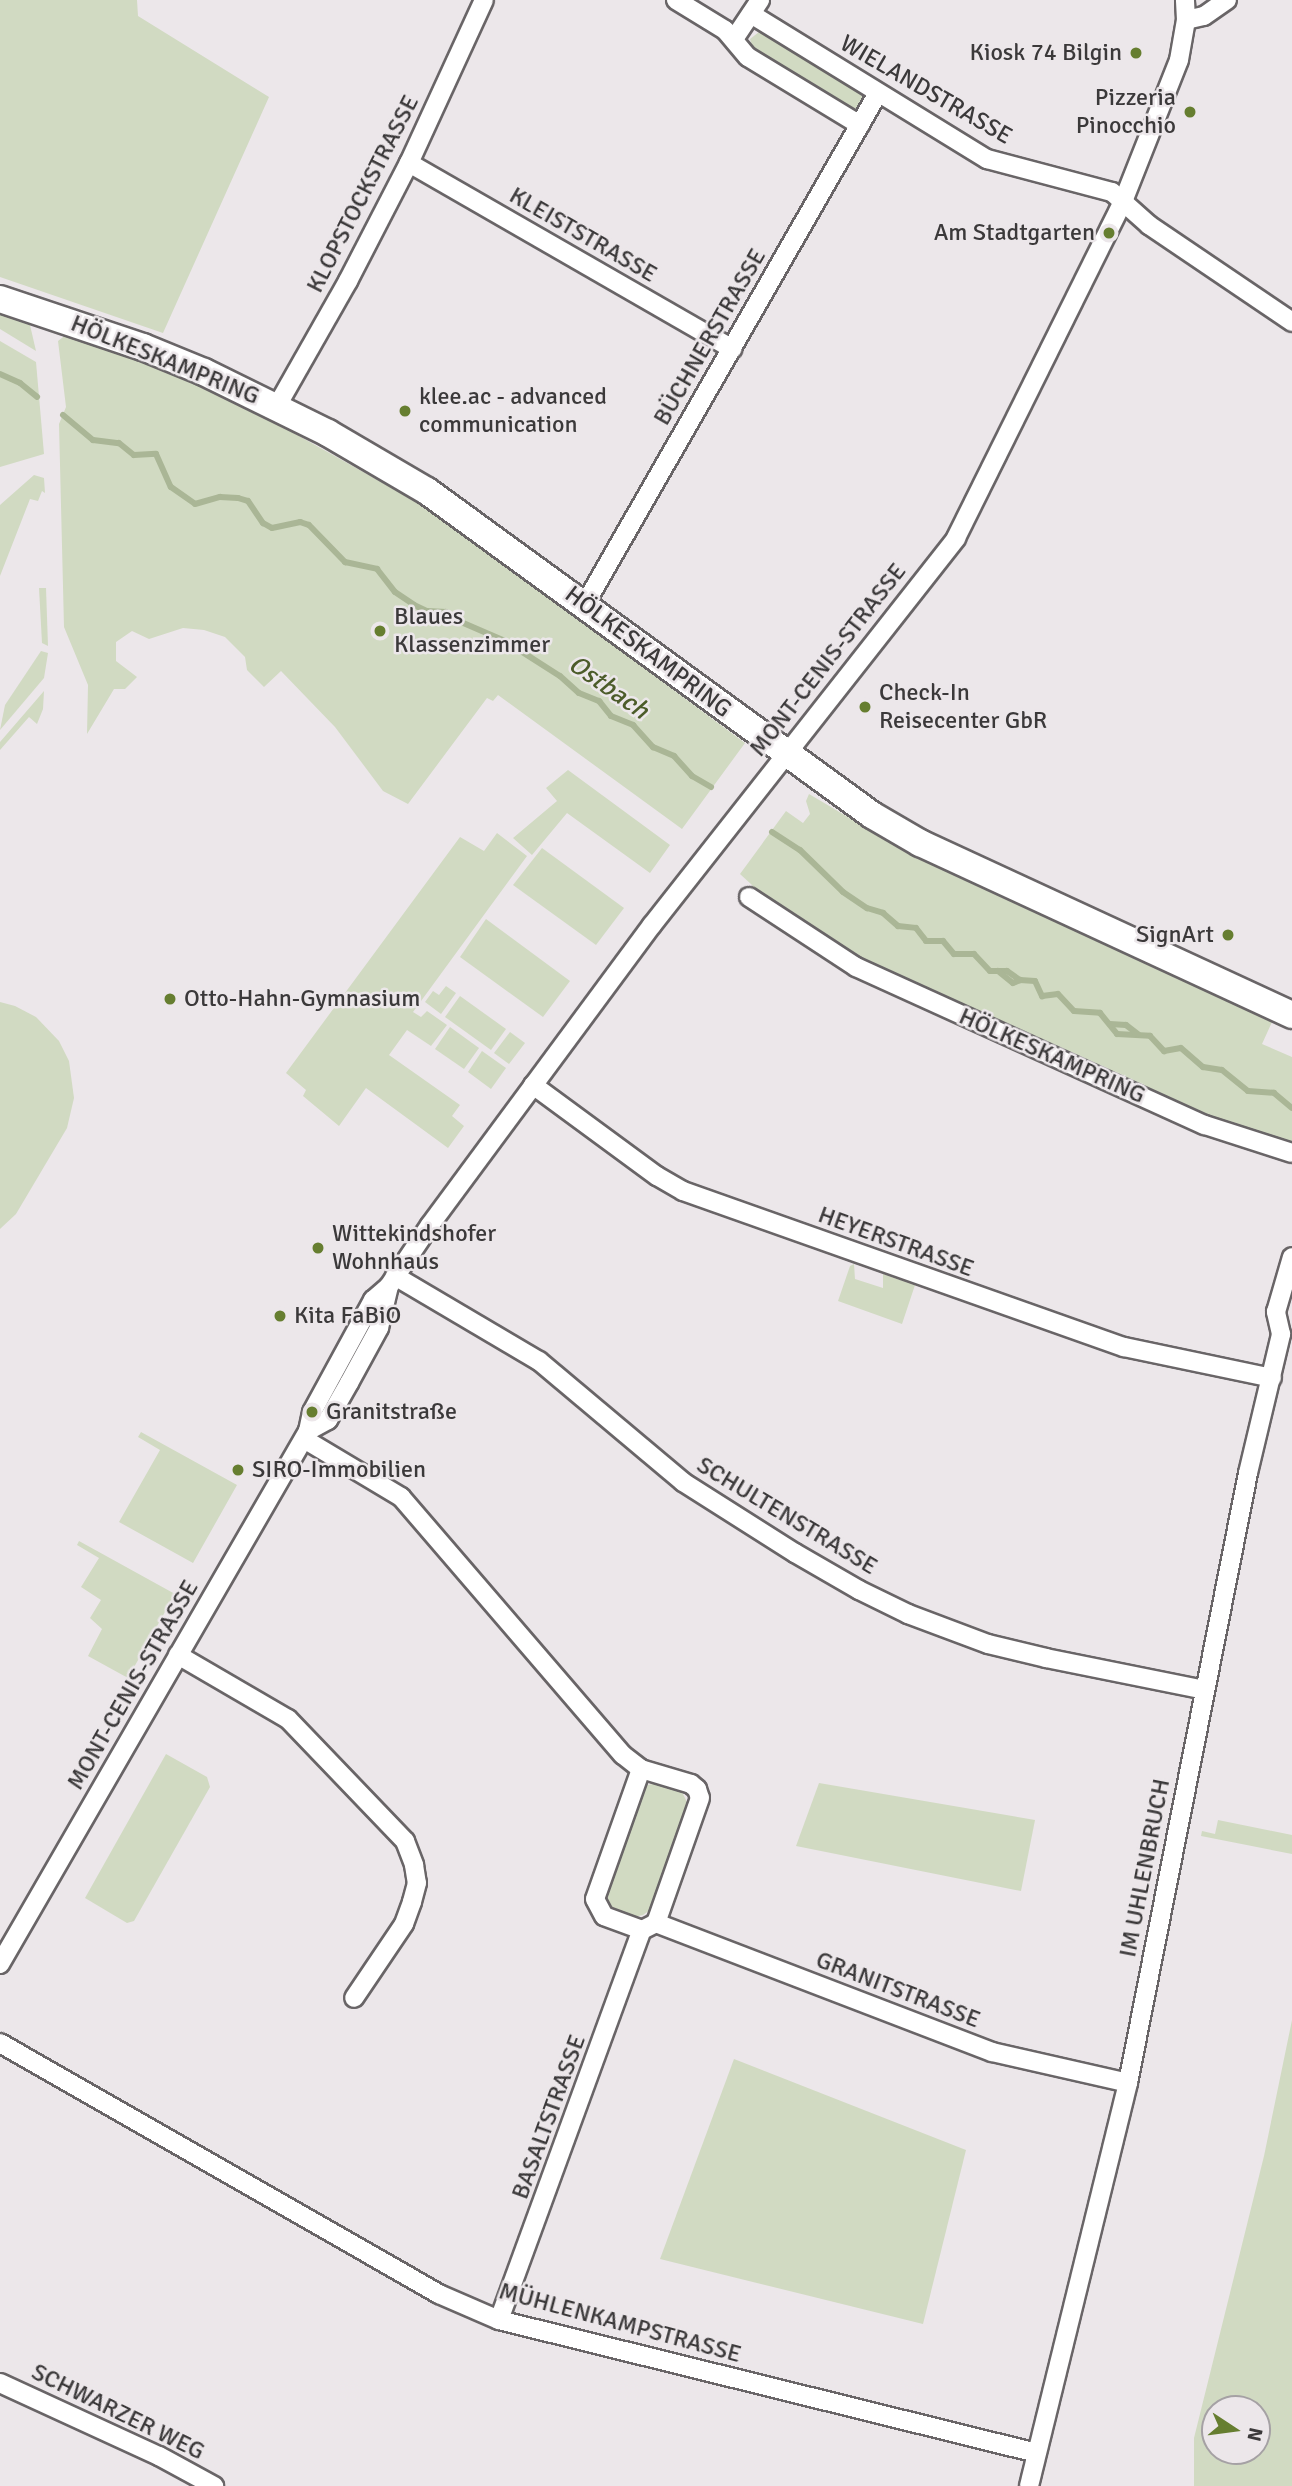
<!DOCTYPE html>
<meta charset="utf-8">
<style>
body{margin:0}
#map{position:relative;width:1292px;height:2486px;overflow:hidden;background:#ece7ea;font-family:Signika,sans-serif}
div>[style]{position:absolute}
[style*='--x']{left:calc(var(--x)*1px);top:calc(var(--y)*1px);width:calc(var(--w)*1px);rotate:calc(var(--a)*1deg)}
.green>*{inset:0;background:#d1dac2}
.stream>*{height:6px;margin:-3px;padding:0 3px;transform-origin:3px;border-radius:3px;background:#aab696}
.roads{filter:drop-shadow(2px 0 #696567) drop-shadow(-2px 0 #696567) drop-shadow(0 2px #696567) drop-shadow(0 -2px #696567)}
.street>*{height:18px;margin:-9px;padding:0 9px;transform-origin:9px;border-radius:9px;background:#fff}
.secondary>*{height:26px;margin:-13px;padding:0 13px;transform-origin:13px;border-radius:13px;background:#fff}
.dots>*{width:19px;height:19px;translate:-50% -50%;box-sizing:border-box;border:4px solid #ece7ea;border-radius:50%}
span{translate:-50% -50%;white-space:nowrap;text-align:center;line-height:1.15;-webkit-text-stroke:5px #ece7ea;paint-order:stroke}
.poi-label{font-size:24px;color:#3b393a}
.right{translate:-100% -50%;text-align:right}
.left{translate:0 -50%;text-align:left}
.street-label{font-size:24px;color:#3b393a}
.water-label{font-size:26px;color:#4c5c2a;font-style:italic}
.north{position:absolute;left:1201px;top:2395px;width:70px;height:70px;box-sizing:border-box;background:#ece7ea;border:2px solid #a5a1a4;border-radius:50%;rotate:103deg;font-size:19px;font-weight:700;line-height:28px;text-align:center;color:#3b393a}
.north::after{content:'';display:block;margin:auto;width:24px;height:32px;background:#667e30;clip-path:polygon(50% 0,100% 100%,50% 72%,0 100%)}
</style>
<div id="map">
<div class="green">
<i style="clip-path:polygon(0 0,137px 0,138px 16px,269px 97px,163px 333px,0 277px)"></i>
<i style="clip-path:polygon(759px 32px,860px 92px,863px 99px,861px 107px,850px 110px,753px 50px,750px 39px)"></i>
<i style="clip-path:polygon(0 314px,30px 325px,36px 351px,0 329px)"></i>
<i style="clip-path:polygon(67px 334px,129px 355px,240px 403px,431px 510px,745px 743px,682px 829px,498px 695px,493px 701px,487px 698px,408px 804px,383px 791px,335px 727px,281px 671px,264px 687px,247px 670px,245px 657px,225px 637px,204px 630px,183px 628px,149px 639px,132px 631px,116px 642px,116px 661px,137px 677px,125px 689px,114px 689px,87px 734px,88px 685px,64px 627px,59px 424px,66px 407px,58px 341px)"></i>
<i style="clip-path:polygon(0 341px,36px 362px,44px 454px,0 467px)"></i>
<i style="clip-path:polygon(34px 475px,44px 478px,45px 493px,42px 491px,38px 501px,30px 499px,0 576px,0 505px)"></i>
<i style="clip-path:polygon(39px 588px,46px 588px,48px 646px,42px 643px)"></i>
<i style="clip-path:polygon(41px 651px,48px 653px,44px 678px,0 730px,5px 705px)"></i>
<i style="clip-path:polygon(44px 691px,43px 709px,37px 724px,29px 717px,0 750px,0 742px)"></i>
<i style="clip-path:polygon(568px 770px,670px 845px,650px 873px,567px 813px,532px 855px,513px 838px,557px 801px,546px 788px)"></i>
<i style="clip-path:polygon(809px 794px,917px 858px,1272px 1022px,1262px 1044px,1292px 1057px,1292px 1144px,1228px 1125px,1172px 1102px,871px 965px,756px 893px,752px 885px,740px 874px,786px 811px,803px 823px,810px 814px,806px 801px)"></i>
<i style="clip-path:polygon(497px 833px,527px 856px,413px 1012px,421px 1017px,427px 1011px,447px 1025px,431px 1046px,407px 1030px,389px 1055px,460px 1105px,452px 1116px,464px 1126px,448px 1148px,366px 1088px,339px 1126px,303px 1096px,306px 1090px,286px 1073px,460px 837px,484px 851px)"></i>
<i style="clip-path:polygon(542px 848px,624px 908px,596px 945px,513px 885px)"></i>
<i style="clip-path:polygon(486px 919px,570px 981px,543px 1017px,460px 957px)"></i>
<i style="clip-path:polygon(446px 986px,456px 993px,441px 1014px,425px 1002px,433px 991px,439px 995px)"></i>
<i style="clip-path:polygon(460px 996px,506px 1029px,491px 1050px,445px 1017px)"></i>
<i style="clip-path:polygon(0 1002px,15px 1006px,36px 1017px,59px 1041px,69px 1061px,74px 1098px,67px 1128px,16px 1214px,0 1229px)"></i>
<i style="clip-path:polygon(450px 1027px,479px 1048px,464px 1069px,435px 1049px)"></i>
<i style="clip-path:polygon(510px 1032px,525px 1043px,509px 1064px,494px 1053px)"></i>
<i style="clip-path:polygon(482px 1051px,506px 1068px,491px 1089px,468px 1072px)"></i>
<i style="clip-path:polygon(854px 1264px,855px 1279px,883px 1288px,883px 1274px,915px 1285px,902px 1324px,838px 1301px,850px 1266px)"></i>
<i style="clip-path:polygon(141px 1432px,237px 1485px,193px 1563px,119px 1522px,160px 1450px,138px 1437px)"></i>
<i style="clip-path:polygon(79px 1541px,175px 1594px,128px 1678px,88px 1656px,102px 1629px,90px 1618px,101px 1600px,81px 1587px,99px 1558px,77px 1545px)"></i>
<i style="clip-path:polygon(166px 1754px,207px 1777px,210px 1787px,134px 1921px,127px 1923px,85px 1898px)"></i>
<i style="clip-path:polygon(659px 1783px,682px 1792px,689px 1806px,654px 1907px,643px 1915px,629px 1918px,615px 1913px,607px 1905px,611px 1870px,642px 1790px,647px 1785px)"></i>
<i style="clip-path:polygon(819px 1783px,1035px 1820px,1021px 1891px,796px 1846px)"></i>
<i style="clip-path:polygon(1218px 1820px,1292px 1835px,1292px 1854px,1201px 1836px,1202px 1831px,1215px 1834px)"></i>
<i style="clip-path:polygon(evenodd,1292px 2020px,1292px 2486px,1194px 2486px,1194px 2438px,1264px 2156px,1292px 2020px,1215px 2409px,1257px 2409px,1257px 2451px,1215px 2451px,1215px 2409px)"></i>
<i style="clip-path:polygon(734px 2059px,966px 2150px,923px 2324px,660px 2259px)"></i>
</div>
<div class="stream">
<i style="--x:0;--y:374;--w:22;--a:24"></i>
<i style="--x:20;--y:383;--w:22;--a:39"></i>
<i style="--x:63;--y:415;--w:39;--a:40"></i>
<i style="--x:93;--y:440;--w:26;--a:7"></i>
<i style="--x:119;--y:443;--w:19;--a:39"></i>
<i style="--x:134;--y:455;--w:22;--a:-3"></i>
<i style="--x:156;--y:454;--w:36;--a:66"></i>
<i style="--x:171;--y:487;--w:29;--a:35"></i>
<i style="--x:195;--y:504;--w:26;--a:-16"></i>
<i style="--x:220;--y:497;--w:18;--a:3"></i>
<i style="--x:238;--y:498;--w:10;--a:17"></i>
<i style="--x:248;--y:501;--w:27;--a:56"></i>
<i style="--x:263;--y:523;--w:10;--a:29"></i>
<i style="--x:272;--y:528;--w:29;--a:-12"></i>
<i style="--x:300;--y:522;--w:9;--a:18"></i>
<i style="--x:309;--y:525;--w:52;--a:45.8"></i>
<i style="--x:345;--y:562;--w:33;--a:12"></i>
<i style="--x:377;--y:569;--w:29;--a:52"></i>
<i style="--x:395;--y:592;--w:23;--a:34"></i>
<i style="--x:414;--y:605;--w:14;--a:25"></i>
<i style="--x:427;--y:611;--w:19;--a:3"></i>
<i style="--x:446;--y:612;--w:18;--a:34"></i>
<i style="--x:461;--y:622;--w:48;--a:23.4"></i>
<i style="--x:505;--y:641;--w:65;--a:32.5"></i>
<i style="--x:560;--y:676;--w:25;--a:42"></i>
<i style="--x:579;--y:693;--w:22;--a:22"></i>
<i style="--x:599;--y:701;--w:19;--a:51"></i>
<i style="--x:611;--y:716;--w:24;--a:22"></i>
<i style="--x:633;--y:725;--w:30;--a:48"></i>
<i style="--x:653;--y:747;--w:23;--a:23"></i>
<i style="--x:674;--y:756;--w:27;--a:48"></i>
<i style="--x:692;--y:776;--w:22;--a:30"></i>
<i style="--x:772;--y:832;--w:33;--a:33"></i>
<i style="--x:800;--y:850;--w:60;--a:44.3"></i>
<i style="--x:843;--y:892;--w:29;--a:34"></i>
<i style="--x:867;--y:908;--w:17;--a:17"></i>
<i style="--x:883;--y:913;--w:20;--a:41"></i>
<i style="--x:898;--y:926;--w:18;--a:6"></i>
<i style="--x:916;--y:928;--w:16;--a:52"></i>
<i style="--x:926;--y:941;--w:17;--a:0"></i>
<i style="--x:943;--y:941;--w:17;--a:50"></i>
<i style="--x:954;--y:954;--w:20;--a:0"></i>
<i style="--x:974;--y:954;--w:23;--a:47"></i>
<i style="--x:990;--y:971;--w:17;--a:0"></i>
<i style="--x:1007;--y:971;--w:16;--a:35"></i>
<i style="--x:1020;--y:980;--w:15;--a:4"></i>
<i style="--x:1035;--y:981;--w:17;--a:65"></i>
<i style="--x:1042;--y:996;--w:16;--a:-7"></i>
<i style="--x:1058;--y:994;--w:23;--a:47"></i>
<i style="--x:1074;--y:1011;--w:26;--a:4"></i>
<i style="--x:1100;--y:1013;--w:27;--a:51"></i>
<i style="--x:1117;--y:1034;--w:33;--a:3"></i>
<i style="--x:1150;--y:1036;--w:21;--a:47"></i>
<i style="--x:1164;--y:1051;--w:17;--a:-10"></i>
<i style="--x:1181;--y:1048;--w:29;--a:41"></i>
<i style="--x:1203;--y:1067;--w:19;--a:9"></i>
<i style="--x:1222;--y:1070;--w:33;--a:39"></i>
<i style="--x:1248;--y:1091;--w:26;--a:4"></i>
<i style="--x:1274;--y:1093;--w:23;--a:40"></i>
<i style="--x:998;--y:971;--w:19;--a:39"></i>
<i style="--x:1013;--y:983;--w:8;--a:-23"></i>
<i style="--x:1110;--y:1024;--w:16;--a:4"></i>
<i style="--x:1126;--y:1025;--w:15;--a:37"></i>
</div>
<div class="roads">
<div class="street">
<i style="--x:676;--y:0;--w:57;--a:31.5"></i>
<i style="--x:725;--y:30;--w:35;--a:50"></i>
<i style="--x:748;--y:57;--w:131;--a:31.3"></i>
<i style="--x:751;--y:14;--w:277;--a:31.6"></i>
<i style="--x:987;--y:159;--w:129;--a:14.8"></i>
<i style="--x:1112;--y:192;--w:50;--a:41.7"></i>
<i style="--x:1149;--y:225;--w:173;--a:34.1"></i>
<i style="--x:1186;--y:20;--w:18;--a:-13"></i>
<i style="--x:1204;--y:16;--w:28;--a:-35"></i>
<i style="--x:734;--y:39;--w:47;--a:-56.3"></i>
<i style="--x:409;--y:163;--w:373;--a:29.9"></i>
<i style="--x:277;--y:406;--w:144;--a:-60.4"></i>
<i style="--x:348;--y:281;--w:133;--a:-62.7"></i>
<i style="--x:409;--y:163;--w:179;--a:-65.3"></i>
<i style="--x:585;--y:604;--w:589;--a:-60.17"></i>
<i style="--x:749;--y:897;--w:128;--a:33.2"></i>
<i style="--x:856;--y:967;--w:383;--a:24.4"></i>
<i style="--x:1205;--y:1125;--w:91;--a:17.8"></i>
<i style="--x:533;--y:1085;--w:154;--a:36.3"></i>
<i style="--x:657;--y:1176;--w:30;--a:30"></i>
<i style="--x:683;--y:1191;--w:468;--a:19.5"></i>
<i style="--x:1124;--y:1347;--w:151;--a:11.8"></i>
<i style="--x:395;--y:1276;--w:167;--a:30.6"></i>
<i style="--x:539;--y:1361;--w:188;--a:40"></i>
<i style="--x:683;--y:1482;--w:133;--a:32.4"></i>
<i style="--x:795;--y:1553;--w:74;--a:30"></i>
<i style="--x:859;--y:1590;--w:55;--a:26.1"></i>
<i style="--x:908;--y:1614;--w:85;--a:20.6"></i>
<i style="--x:988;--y:1644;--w:60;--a:13.6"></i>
<i style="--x:1046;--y:1658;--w:162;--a:11.4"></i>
<i style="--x:308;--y:1431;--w:23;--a:-29"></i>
<i style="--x:328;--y:1420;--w:43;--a:-60.4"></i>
<i style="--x:349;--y:1383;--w:63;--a:-61.4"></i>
<i style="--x:379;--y:1328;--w:43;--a:-76.6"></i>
<i style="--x:304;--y:1439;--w:113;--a:30.9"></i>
<i style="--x:401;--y:1497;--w:340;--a:49.3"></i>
<i style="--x:623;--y:1755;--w:23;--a:38"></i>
<i style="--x:178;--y:1655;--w:127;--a:30.2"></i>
<i style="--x:288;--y:1719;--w:169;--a:46.2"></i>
<i style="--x:405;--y:1841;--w:26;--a:69"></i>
<i style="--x:414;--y:1865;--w:18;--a:81"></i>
<i style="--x:417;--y:1883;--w:20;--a:105"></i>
<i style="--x:412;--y:1902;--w:23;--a:110"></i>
<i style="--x:404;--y:1924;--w:89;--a:124"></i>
<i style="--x:641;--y:1769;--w:52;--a:16.7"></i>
<i style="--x:691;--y:1784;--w:8;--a:40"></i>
<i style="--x:697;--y:1789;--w:9;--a:72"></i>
<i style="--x:700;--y:1798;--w:133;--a:109.4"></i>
<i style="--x:656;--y:1923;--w:16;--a:153"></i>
<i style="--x:642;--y:1930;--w:40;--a:-159.8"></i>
<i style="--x:604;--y:1916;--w:19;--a:-118"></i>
<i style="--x:595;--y:1899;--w:138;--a:-70.5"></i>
<i style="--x:656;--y:1923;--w:360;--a:21"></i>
<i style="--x:992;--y:2052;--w:139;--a:12.8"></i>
<i style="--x:0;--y:1964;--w:616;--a:-59.98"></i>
<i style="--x:308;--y:1431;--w:19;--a:-78"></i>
<i style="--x:312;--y:1412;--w:128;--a:-61.4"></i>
<i style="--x:373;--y:1300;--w:21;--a:-41"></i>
<i style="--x:389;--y:1286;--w:73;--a:-56.1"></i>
<i style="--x:430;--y:1225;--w:373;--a:-53.5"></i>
<i style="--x:652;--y:925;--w:492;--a:-51.8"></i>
<i style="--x:956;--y:538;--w:378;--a:-63.6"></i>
<i style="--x:1124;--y:199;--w:149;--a:-68.4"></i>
<i style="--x:1179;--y:60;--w:41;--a:-80.1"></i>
<i style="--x:1186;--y:20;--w:20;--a:-93"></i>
<i style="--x:0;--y:2043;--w:506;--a:29.76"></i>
<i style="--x:439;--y:2294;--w:65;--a:23.4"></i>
<i style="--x:499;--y:2320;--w:554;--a:13.89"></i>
<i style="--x:499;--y:2320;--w:415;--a:-69.9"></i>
<i style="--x:0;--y:2383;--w:175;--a:24.7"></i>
<i style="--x:159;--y:2456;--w:63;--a:28.6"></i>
<i style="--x:1029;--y:2486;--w:415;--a:-76.2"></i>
<i style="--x:1128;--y:2083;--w:622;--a:-78.87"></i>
<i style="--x:1248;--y:1473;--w:143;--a:-76.6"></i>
<i style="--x:1281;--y:1334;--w:23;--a:-103"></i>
<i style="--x:1276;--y:1312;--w:57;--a:-73.8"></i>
</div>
<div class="secondary">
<i style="--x:0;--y:299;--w:151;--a:18.6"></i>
<i style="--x:143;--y:347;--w:66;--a:22.3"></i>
<i style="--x:204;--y:372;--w:138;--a:26.2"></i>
<i style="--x:328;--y:433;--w:115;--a:30.4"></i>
<i style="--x:427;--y:491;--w:550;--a:36.06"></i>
<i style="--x:872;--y:815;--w:56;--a:30.3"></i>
<i style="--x:920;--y:843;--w:410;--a:24.8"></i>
</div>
</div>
<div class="dots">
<i style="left:1136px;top:53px;background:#667e30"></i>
<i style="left:1190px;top:112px;background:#667e30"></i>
<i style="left:1109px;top:233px;background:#667e30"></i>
<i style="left:405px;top:411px;background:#667e30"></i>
<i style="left:380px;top:631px;background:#667e30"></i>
<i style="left:865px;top:707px;background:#667e30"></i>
<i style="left:1228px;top:935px;background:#667e30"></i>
<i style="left:170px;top:999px;background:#667e30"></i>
<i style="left:318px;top:1248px;background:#667e30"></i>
<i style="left:280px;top:1316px;background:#667e30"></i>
<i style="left:312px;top:1412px;background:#667e30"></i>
<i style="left:238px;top:1470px;background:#667e30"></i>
</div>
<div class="poi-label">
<span class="right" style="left:1122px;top:53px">Kiosk 74 Bilgin</span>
<span class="right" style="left:1176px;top:112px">Pizzeria<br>Pinocchio</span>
<span class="right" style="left:1095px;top:233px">Am Stadtgarten</span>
<span class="left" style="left:419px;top:411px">klee.ac - advanced<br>communication</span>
<span class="left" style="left:394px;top:631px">Blaues<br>Klassenzimmer</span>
<span class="left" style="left:879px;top:707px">Check-In<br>Reisecenter GbR</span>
<span class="right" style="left:1214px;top:935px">SignArt</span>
<span class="left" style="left:184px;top:999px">Otto-Hahn-Gymnasium</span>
<span class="left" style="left:332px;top:1248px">Wittekindshofer<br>Wohnhaus</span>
<span class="left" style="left:294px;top:1316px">Kita FaBiO</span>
<span class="left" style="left:326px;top:1412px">Granitstraße</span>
<span class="left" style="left:252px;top:1470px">SIRO-Immobilien</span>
</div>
<div class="street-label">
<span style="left:926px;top:90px;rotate:30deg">WIELANDSTRASSE</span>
<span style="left:363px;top:194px;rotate:-63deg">KLOPSTOCKSTRASSE</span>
<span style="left:583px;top:235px;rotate:30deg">KLEISTSTRASSE</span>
<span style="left:710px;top:337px;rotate:-60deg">BÜCHNERSTRASSE</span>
<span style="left:165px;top:360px;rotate:22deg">HÖLKESKAMPRING</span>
<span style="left:648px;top:652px;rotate:37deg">HÖLKESKAMPRING</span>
<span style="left:828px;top:660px;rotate:-52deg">MONT-CENIS-STRASSE</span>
<span style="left:1052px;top:1056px;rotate:24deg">HÖLKESKAMPRING</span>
<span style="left:896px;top:1242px;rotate:20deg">HEYERSTRASSE</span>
<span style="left:787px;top:1516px;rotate:31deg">SCHULTENSTRASSE</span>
<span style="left:133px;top:1685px;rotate:-60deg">MONT-CENIS-STRASSE</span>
<span style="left:1145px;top:1868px;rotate:-79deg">IM UHLENBRUCH</span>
<span style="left:898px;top:1990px;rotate:21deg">GRANITSTRASSE</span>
<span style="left:549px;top:2117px;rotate:-70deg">BASALTSTRASSE</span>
<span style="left:620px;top:2323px;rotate:15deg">MÜHLENKAMPSTRASSE</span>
<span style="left:118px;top:2412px;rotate:26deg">SCHWARZER WEG</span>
</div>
<div class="water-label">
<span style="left:608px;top:688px;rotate:35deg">Ostbach</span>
</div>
<div class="north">N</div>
</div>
